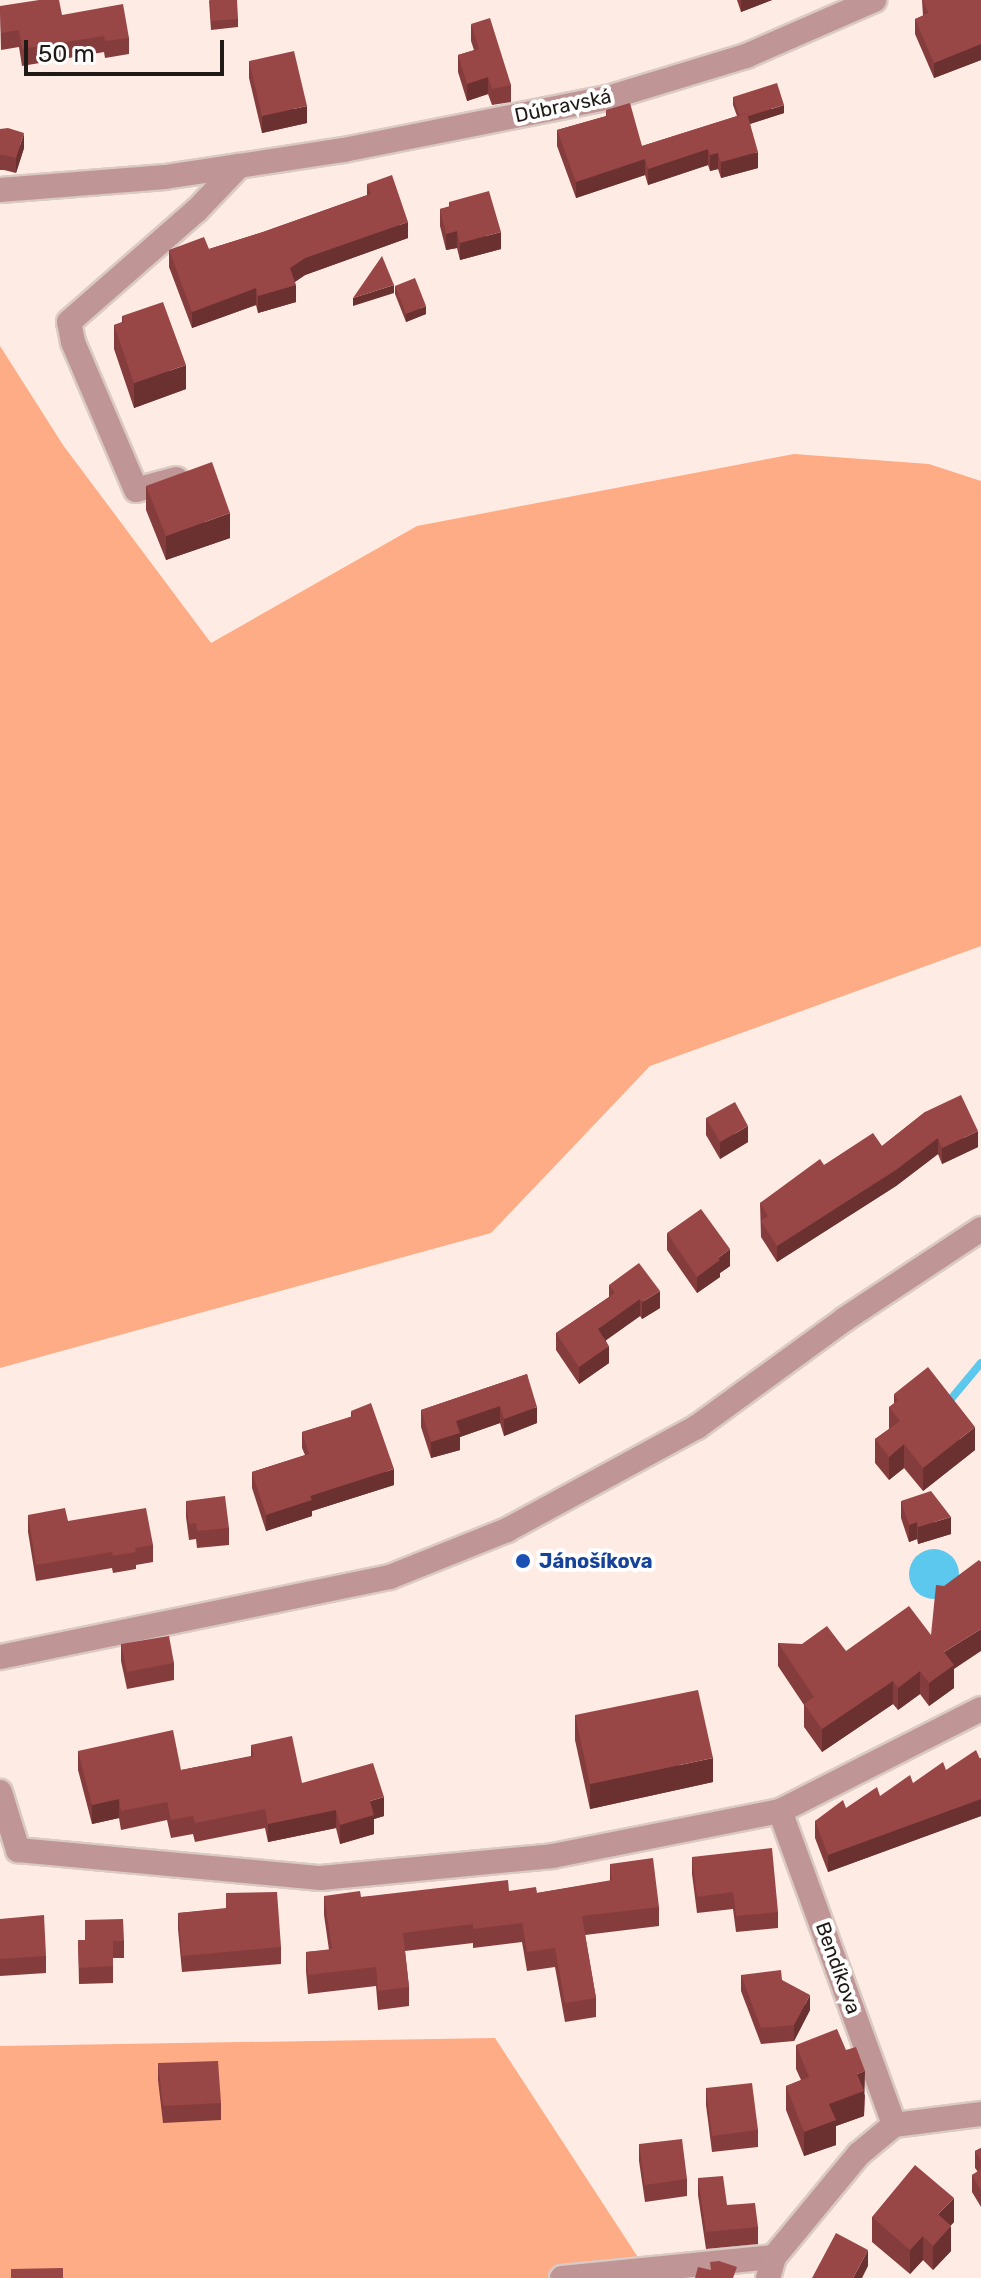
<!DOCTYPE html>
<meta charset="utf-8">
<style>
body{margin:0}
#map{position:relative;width:981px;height:2278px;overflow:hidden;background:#feece4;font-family:Rubik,sans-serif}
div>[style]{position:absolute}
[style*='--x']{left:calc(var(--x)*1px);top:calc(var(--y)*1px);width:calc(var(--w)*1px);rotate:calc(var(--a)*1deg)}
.green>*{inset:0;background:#feac86}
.water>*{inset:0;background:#5cc8ed}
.round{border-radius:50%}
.stream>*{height:8px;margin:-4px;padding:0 4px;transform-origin:4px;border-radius:4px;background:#5cc8ed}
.roads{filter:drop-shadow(2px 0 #dacac3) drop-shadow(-2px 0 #dacac3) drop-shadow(0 2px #dacac3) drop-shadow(0 -2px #dacac3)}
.minor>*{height:24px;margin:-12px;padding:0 12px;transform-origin:12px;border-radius:12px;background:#bf9596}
.wall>*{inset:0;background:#843c3c}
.shaded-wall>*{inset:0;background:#6b3131}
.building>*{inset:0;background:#994646}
.dots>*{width:22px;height:22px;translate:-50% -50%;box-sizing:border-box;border:4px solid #fdfefd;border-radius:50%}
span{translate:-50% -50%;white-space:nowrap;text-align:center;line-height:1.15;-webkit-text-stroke:8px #fdfefd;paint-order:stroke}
.street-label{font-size:20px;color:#201a17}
.transit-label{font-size:20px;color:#164399;font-weight:700}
.left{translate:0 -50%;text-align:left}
.scale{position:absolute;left:24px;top:40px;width:200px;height:36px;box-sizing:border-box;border:4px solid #201a17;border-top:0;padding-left:10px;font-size:24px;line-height:28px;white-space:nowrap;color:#201a17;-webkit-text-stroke:6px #fdfefd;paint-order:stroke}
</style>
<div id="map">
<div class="green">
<i style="clip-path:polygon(0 346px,63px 445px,211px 643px,417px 526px,794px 454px,929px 464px,981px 481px,981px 946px,650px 1066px,491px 1233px,0 1368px)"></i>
<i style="clip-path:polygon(495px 2038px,643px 2265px,550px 2278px,0 2278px,0 2046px)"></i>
</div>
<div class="water">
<i class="round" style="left:909px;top:1549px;width:50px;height:50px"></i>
</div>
<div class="stream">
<i style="--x:951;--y:1399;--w:47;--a:-50.2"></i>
</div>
<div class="roads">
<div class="minor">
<i style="--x:0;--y:190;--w:166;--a:-4.5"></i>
<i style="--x:165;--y:177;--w:75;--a:-8.5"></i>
<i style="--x:239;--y:166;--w:106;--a:-8.7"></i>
<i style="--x:344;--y:150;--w:272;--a:-11.2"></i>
<i style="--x:611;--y:97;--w:141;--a:-16.9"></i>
<i style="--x:746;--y:56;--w:140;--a:-23.6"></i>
<i style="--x:176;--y:479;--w:41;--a:164.6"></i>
<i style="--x:136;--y:490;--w:161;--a:-113.1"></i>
<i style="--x:73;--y:342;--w:20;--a:-101"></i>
<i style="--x:69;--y:322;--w:170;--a:-41.2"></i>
<i style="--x:197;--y:210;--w:61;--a:-46.3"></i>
<i style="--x:0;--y:1657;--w:398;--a:-11.6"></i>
<i style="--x:390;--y:1577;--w:126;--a:-21.9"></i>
<i style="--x:507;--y:1530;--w:216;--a:-28.5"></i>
<i style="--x:697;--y:1427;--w:183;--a:-36.1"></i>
<i style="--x:845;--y:1319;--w:163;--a:-33.5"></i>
<i style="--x:0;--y:1792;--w:61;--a:72.8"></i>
<i style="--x:18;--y:1850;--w:304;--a:5.3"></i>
<i style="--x:321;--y:1878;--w:233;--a:-5.4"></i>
<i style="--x:553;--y:1856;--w:231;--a:-11.2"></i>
<i style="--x:780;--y:1811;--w:225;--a:-26.9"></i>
<i style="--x:780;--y:1811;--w:334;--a:70"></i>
<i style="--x:562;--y:2278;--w:213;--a:-5.7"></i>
<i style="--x:768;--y:2278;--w:22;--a:-74"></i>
<i style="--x:774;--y:2257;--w:134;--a:-50.5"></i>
<i style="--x:859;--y:2154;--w:45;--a:-39.6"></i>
<i style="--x:894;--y:2125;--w:88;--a:-7.2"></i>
</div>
</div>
<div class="wall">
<i style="clip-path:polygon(209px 0,238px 19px,238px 27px,211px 30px)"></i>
<i style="clip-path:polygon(737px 0,772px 0,741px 12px)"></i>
<i style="clip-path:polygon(922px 0,981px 0,981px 60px,934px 78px,915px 34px,915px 19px,923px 16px)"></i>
<i style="clip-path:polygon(0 6px,62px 15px,129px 38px,129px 54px,105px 58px,104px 52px,22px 66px,19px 47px,1px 50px)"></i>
<i style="clip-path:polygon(471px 24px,511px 85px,511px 102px,492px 105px,488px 94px,467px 101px,458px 72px,458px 55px,474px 50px,471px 41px)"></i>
<i style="clip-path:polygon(249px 61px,307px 123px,262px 133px,249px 78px)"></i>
<i style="clip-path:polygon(733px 97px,784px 113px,750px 124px,758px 168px,721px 178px,718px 169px,710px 171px,708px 165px,648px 185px,645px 175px,576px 198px,557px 146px,557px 130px,606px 116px,606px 110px,642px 146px,737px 116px,733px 105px)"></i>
<i style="clip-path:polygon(0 129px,24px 148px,16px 173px,4px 170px,0 170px)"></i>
<i style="clip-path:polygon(367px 184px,408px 238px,305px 275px,295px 282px,296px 302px,258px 313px,256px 305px,192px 328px,169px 267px,169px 250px,209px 249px,263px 232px,367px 195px)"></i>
<i style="clip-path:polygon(449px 202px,501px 249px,460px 260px,457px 248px,446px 250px,440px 226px,440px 209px,449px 207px)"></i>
<i style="clip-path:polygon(395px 286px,426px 314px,406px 322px,395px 294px)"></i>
<i style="clip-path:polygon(122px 316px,186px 389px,134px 408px,114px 349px,114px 325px,122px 322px)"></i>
<i style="clip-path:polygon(146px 486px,230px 538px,166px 560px,146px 510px)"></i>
<i style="clip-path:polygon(925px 1112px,978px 1147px,942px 1164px,938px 1154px,896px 1186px,777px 1262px,761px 1237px,760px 1203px,824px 1165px,882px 1146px)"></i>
<i style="clip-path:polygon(706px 1118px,748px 1142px,720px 1159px,706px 1135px)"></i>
<i style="clip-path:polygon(667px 1233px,730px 1266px,720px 1273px,720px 1277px,697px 1293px,667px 1250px)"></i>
<i style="clip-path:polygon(609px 1285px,660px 1308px,642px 1319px,640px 1316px,606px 1340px,609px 1363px,579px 1384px,556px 1350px,556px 1333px,609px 1297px)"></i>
<i style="clip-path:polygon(527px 1374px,537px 1423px,504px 1436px,500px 1423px,460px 1437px,460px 1450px,431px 1458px,421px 1427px,421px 1410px)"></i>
<i style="clip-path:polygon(894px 1394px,975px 1450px,923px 1491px,904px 1468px,889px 1480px,875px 1463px,875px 1439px,889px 1429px,889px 1407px,894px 1404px)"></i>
<i style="clip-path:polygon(351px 1411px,394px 1485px,312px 1511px,312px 1516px,266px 1531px,252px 1488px,252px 1472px,305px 1455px,302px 1448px,302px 1432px,351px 1417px)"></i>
<i style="clip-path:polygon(186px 1501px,229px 1528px,229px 1545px,197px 1548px,196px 1539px,189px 1540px,186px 1517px)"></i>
<i style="clip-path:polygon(901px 1501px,951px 1534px,918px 1544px,917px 1539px,909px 1542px,901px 1518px)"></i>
<i style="clip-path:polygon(28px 1515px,68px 1521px,153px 1545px,153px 1562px,136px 1565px,136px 1569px,113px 1573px,112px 1568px,36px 1581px,28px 1532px)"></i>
<i style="clip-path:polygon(778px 1643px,846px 1651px,954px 1669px,954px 1688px,929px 1706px,920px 1694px,898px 1710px,893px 1704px,822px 1752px,804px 1727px,804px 1705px,778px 1666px)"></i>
<i style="clip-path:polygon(121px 1644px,174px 1663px,174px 1680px,127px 1689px,121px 1661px)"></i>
<i style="clip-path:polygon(575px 1715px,713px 1782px,590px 1809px,575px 1740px)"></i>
<i style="clip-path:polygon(251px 1745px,302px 1783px,384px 1816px,374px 1819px,374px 1834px,340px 1844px,336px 1828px,268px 1842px,265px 1828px,195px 1842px,193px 1834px,171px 1838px,167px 1820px,121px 1830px,119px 1818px,92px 1824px,78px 1770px,78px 1751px,181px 1770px,251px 1756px)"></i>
<i style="clip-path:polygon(981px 1758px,981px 1816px,828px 1872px,815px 1838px,815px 1821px)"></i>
<i style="clip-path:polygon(692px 1857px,778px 1912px,778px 1928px,736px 1932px,733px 1909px,697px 1913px,692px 1874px)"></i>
<i style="clip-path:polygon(610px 1864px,659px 1907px,659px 1926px,585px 1935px,596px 1998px,596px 2017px,565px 2022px,555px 1967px,527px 1971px,522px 1942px,473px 1948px,473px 1943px,405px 1951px,409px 1987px,409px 2006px,378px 2010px,376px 1986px,308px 1994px,306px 1971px,306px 1952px,329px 1950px,324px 1915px,324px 1896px,361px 1897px,509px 1891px,537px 1893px,610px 1881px)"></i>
<i style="clip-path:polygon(226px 1893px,281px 1947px,281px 1964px,182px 1972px,178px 1929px,178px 1913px,226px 1909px)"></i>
<i style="clip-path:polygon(0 1919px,46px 1956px,46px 1973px,0 1976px)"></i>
<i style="clip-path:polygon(78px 1940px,124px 1941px,124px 1958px,113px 1958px,113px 1983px,79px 1984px)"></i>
<i style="clip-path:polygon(741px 1975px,782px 1980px,810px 2010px,794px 2041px,761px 2044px,741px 1991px)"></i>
<i style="clip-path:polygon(796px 2045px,865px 2095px,864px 2116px,836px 2126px,836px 2145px,804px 2156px,786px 2110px,786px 2086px,801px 2080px,796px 2069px)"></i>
<i style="clip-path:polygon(158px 2063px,221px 2103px,221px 2120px,163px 2123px,158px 2080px)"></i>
<i style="clip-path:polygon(706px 2088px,758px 2130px,758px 2147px,712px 2152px,706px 2105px)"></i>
<i style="clip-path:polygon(639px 2144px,687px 2179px,687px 2196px,645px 2202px,639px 2161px)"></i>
<i style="clip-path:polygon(981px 2148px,981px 2207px,972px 2192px,972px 2175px,978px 2172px,975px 2168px,975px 2151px)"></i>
<i style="clip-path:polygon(698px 2178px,727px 2205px,758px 2227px,758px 2244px,706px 2249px,698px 2195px)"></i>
<i style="clip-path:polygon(872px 2217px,954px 2222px,950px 2226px,951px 2251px,933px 2270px,923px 2260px,910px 2274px,872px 2242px)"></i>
</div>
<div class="shaded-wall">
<i style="clip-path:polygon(741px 0,772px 0,741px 12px)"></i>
<i style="clip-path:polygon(981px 44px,981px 60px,934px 78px,934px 63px)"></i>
<i style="clip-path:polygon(488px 77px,488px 94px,467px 101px,467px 84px)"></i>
<i style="clip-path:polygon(784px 105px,784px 113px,740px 127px,740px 119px)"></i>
<i style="clip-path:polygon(307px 106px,307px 123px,262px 133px,262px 116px)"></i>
<i style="clip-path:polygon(24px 133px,24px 148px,16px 173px,16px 158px)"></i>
<i style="clip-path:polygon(708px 149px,708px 165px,648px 185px,648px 169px)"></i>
<i style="clip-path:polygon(758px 152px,758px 168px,721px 178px,721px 162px)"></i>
<i style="clip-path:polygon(718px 153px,718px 169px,710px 171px,710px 155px)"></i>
<i style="clip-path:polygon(645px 159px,645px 175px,576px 198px,576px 182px)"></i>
<i style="clip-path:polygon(408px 222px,408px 238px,305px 275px,290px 285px,290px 268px,305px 258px)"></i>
<i style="clip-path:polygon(457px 231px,457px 248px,446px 250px,446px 234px)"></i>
<i style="clip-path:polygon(501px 232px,501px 249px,460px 260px,460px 243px)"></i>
<i style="clip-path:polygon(296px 285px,296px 302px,258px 313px,258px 296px)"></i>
<i style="clip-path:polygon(394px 285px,394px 293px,353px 306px,353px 298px)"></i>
<i style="clip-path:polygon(256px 288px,256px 305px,192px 328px,192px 312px)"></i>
<i style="clip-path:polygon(426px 306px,426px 314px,406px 322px,406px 314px)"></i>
<i style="clip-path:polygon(186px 365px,186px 389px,134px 408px,134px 383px)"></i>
<i style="clip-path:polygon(230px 513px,230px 538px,166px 560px,166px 536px)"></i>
<i style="clip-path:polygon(748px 1126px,748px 1142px,720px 1159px,720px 1142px)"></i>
<i style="clip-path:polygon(978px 1131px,978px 1147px,942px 1164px,942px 1148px)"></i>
<i style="clip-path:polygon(938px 1138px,938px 1154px,896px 1186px,777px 1262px,777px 1246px)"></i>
<i style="clip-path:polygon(730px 1249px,730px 1266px,720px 1273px,720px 1277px,697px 1293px,697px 1277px,718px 1258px)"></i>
<i style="clip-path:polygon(660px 1291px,660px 1308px,642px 1319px,642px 1302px)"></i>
<i style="clip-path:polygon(640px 1299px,640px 1316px,598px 1346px,598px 1329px)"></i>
<i style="clip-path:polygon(609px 1346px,609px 1363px,579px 1384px,579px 1367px)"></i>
<i style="clip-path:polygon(500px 1406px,500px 1423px,460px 1437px,460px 1450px,431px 1458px,431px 1442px,456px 1421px)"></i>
<i style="clip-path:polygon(537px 1407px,537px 1423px,504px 1436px,504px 1419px)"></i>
<i style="clip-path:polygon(975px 1427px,975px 1450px,923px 1491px,923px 1468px)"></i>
<i style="clip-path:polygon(904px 1444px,904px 1468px,889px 1480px,889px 1457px)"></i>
<i style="clip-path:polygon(394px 1469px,394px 1485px,312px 1511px,312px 1516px,266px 1531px,266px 1515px,310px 1496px)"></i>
<i style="clip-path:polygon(951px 1517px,951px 1534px,918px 1544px,918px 1527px)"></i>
<i style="clip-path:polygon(917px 1522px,917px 1539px,909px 1542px,909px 1525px)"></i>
<i style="clip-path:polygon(981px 1629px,981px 1651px,954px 1669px,954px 1688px,929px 1706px,929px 1683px,944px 1652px)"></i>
<i style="clip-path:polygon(920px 1671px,920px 1694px,898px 1710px,898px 1688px)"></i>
<i style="clip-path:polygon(893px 1681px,893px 1704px,822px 1752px,822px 1729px)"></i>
<i style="clip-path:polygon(713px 1758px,713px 1782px,590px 1809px,590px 1784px)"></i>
<i style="clip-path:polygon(384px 1797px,384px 1816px,374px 1819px,374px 1834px,340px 1844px,340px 1825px,370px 1801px)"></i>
<i style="clip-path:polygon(119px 1799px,119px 1818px,92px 1824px,92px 1805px)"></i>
<i style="clip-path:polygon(981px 1799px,981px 1816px,828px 1872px,828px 1855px)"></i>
<i style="clip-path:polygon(336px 1810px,336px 1828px,268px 1842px,268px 1824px)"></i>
<i style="clip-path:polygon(810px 1995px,810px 2010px,794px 2041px,794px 2025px)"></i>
<i style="clip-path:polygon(865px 2071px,864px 2116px,836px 2126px,836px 2145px,804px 2156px,804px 2132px,857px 2074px)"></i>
<i style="clip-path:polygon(954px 2198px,954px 2222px,938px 2239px,938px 2214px)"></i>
<i style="clip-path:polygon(951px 2226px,951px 2251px,933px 2270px,933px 2246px)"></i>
<i style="clip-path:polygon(923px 2236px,923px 2260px,910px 2274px,910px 2250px)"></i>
<i style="clip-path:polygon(868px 2250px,868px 2266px,862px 2278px,853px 2278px)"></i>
</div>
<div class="building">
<i style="clip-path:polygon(39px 0,59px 0,62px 15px,123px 4px,129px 38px,105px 41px,104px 36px,22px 49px,19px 30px,1px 33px,0 6px)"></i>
<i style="clip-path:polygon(210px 0,237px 0,238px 19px,211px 21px)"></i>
<i style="clip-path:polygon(923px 0,981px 0,981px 44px,934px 63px,915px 19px,928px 13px)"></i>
<i style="clip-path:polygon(490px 18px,511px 85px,492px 89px,488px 77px,467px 84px,458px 55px,479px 49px,471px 24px)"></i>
<i style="clip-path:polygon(294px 51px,307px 106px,262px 116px,249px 61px)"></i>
<i style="clip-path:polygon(777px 83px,784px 105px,748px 116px,747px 113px,739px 115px,733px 97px)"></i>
<i style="clip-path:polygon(630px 103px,642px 146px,747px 113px,758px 152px,721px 162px,718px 153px,710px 155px,708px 149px,648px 169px,645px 159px,576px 182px,557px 130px,607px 116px,606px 110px)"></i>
<i style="clip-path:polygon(8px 128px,24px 133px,16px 158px,4px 155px,0 155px,0 129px)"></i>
<i style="clip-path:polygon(392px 175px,408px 222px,305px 258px,290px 268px,296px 285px,258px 296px,256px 288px,192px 312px,169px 250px,204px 237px,209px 249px,263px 232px,371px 194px,367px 184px)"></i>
<i style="clip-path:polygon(489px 191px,501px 232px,460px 243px,457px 231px,446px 234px,440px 209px,450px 206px,449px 202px)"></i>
<i style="clip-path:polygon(382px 256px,394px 285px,353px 298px)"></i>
<i style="clip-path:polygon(415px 278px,426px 306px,406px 314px,395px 286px)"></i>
<i style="clip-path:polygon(163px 302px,186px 365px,134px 383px,114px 325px,124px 322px,122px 316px)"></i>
<i style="clip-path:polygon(212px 462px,230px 513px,166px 536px,146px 486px)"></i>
<i style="clip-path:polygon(961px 1095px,978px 1131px,942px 1148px,938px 1138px,896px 1170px,777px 1246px,761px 1221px,768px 1216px,760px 1203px,820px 1159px,824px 1165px,873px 1133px,882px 1146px,925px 1112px)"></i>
<i style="clip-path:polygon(735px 1102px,748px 1126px,720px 1142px,706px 1118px)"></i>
<i style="clip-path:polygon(701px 1209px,730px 1249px,718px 1258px,720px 1260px,697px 1277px,667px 1233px)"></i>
<i style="clip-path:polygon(639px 1263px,660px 1291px,642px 1302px,640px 1299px,598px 1329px,609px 1346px,579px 1367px,556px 1333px,615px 1293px,609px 1285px)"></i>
<i style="clip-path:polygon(928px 1367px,975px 1427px,923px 1468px,904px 1444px,889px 1457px,875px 1439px,900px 1421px,889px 1407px,898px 1400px,894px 1394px)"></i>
<i style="clip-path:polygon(527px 1374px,537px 1407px,504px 1419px,500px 1406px,456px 1421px,460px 1433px,431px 1442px,421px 1410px)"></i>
<i style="clip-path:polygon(371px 1403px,394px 1469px,310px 1496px,312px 1500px,266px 1515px,252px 1472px,309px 1454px,302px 1432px,353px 1416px,351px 1411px)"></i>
<i style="clip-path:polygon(931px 1491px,951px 1517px,918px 1527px,917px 1522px,909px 1525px,901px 1501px)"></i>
<i style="clip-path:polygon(225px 1496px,229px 1528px,197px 1531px,196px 1523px,189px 1524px,186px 1501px)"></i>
<i style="clip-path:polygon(65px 1508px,68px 1521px,146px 1508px,153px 1545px,135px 1548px,136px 1552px,113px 1556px,112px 1552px,36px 1565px,28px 1515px)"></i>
<i style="clip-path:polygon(979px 1560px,981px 1562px,981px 1629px,944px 1652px,954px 1665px,929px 1683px,920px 1671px,898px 1688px,893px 1681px,822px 1729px,804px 1704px,814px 1697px,778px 1643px,802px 1644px,827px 1626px,846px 1651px,909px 1606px,931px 1635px,936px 1585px,944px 1586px)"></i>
<i style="clip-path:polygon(169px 1636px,174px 1663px,127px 1672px,121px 1644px)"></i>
<i style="clip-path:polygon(698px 1690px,713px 1758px,590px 1784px,575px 1715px)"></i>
<i style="clip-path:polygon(173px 1730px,181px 1770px,254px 1756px,251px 1745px,292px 1736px,302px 1783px,373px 1763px,384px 1797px,370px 1801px,374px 1815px,340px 1825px,336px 1810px,268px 1824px,265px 1809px,195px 1823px,193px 1816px,171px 1820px,167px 1802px,121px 1811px,119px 1799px,92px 1805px,78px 1751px)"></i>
<i style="clip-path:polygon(976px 1750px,980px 1759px,981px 1758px,981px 1799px,828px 1855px,815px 1821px,843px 1800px,846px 1808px,877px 1787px,880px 1796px,910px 1775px,913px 1783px,943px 1762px,946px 1770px)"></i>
<i style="clip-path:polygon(772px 1848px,778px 1912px,736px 1916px,733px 1892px,697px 1897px,692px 1857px)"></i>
<i style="clip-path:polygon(653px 1858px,659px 1907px,582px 1916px,596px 1998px,565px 2003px,555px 1948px,527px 1952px,522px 1923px,473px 1929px,473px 1924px,403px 1933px,409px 1987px,378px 1991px,376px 1967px,308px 1975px,306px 1952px,332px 1949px,324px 1896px,360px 1891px,361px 1897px,508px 1880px,509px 1891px,536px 1887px,537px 1893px,612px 1880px,610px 1864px)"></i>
<i style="clip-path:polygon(277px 1892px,281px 1947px,182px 1956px,178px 1913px,226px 1908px,226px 1893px)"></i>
<i style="clip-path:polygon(44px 1915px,46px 1956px,0 1959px,0 1919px)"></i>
<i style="clip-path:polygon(123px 1919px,124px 1941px,113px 1941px,113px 1966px,79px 1968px,78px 1940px,85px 1940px,85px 1920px)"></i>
<i style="clip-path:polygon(781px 1970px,782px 1980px,810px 1995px,794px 2025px,761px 2028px,741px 1975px)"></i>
<i style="clip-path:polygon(837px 2029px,846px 2050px,856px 2047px,865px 2071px,857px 2074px,864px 2091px,829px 2104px,836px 2120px,804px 2132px,786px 2086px,809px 2077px,796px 2045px)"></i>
<i style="clip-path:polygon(218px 2061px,221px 2103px,163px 2106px,158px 2063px)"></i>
<i style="clip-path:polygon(752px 2083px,758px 2130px,712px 2136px,706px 2088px)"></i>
<i style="clip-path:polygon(682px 2139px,687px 2179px,645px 2185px,639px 2144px)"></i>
<i style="clip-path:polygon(981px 2148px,981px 2161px,975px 2151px)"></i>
<i style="clip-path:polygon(915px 2165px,954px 2198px,938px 2214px,951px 2226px,933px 2246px,923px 2236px,910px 2250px,872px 2217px)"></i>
<i style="clip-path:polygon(981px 2169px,981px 2191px,972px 2175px)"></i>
<i style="clip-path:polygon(723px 2176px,727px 2205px,755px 2203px,758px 2227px,706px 2232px,698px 2178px)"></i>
<i style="clip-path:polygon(836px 2233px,868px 2250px,853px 2278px,812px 2278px)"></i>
<i style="clip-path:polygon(719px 2261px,737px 2267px,733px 2278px,695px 2278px,698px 2267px,711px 2270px,710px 2262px)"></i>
<i style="clip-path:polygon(63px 2268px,63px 2278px,11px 2278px,11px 2269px)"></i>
</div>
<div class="dots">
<i style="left:523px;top:1561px;background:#1a4fb4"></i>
</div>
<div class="street-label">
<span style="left:563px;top:106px;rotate:-12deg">Dúbravská</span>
<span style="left:838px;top:1968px;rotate:70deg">Bendíkova</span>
</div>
<div class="transit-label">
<span class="left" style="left:539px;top:1561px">Jánošíkova</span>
</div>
<div class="scale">50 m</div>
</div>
